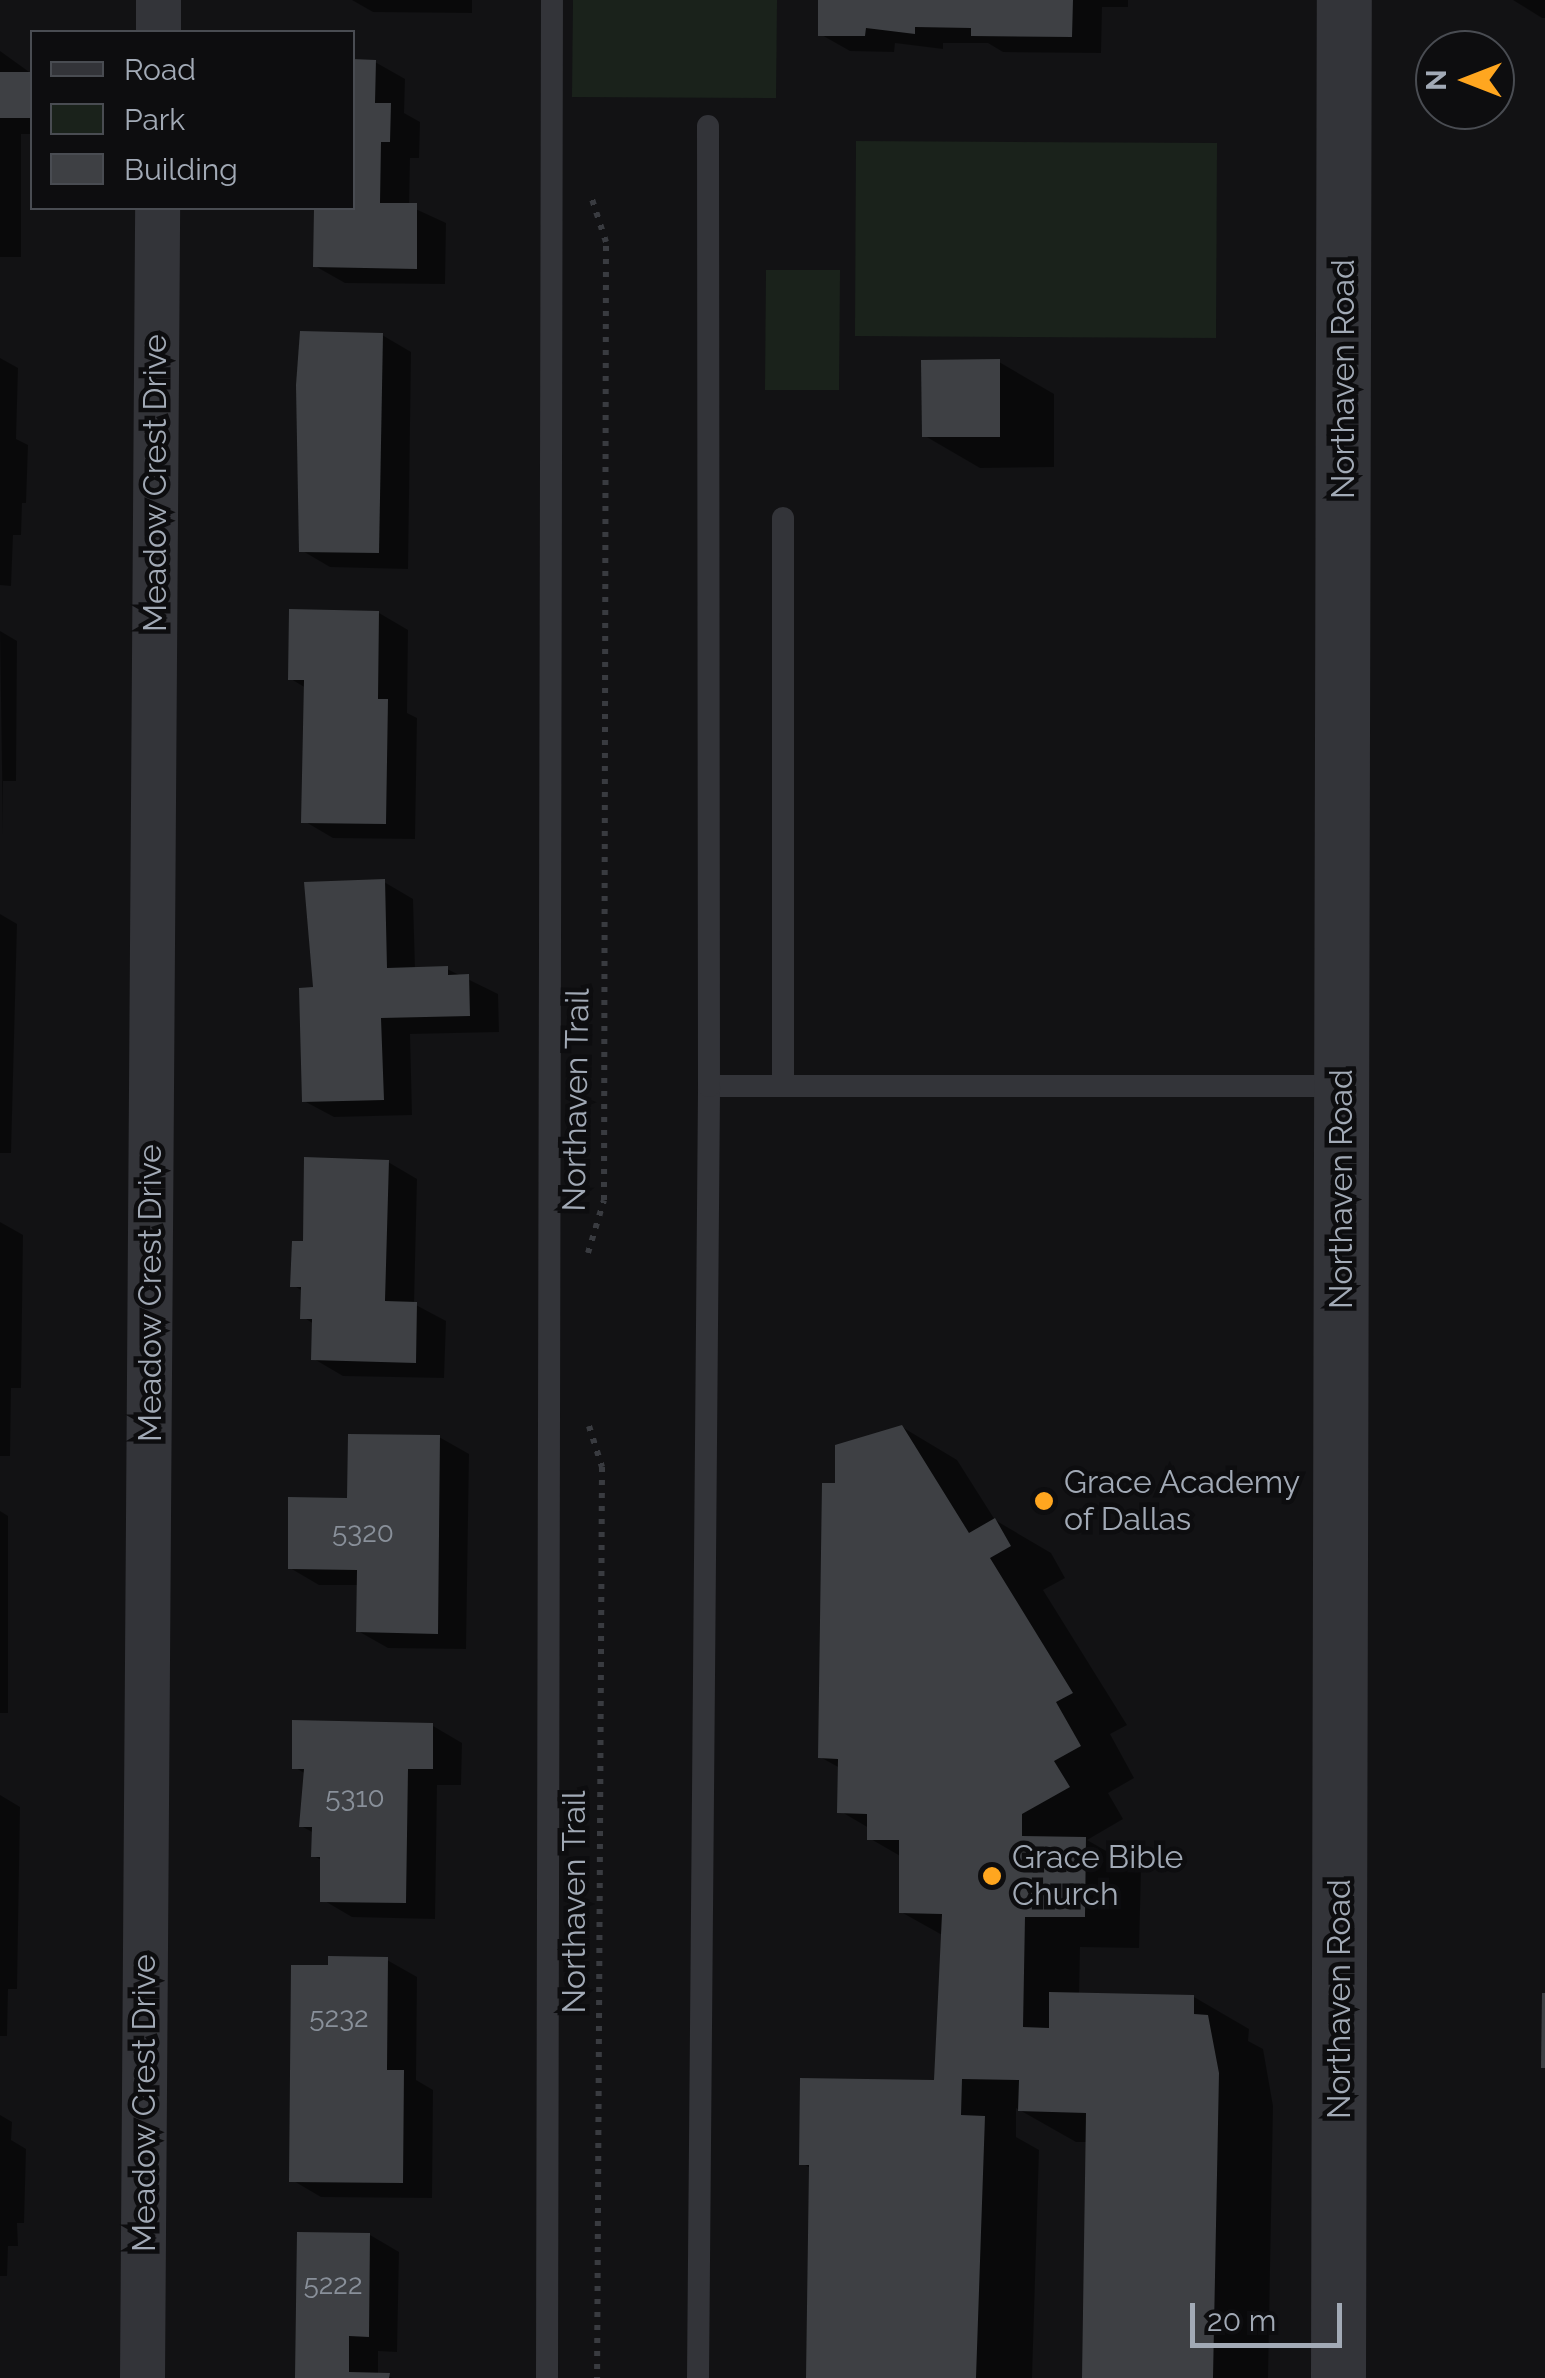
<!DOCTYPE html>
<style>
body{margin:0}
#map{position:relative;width:1545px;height:2378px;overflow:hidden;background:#121214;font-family:Raleway,sans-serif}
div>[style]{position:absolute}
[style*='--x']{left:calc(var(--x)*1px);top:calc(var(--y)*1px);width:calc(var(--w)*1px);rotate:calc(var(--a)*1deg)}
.green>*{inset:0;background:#1a221b}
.shadow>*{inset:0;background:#0007}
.building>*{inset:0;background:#3e4044}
.path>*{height:6px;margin-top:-3px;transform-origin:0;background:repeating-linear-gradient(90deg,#393b40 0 5px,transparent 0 13px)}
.service>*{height:22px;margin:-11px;padding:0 11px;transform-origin:11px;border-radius:11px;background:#333439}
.minor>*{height:45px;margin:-22.5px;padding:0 22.5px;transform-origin:22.5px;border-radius:22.5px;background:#333439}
.tertiary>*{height:55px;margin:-27.5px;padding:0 27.5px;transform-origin:27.5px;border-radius:27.5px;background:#333439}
.dots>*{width:28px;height:28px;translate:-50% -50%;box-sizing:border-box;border:5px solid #0d0d0f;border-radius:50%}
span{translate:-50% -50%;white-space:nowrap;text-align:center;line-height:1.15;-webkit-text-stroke:9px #0d0d0f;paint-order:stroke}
.number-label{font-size:28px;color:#89909a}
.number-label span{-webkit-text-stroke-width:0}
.street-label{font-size:32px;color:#a2aab6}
.poi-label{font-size:32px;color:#a2aab6}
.left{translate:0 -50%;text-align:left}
.legend{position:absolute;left:30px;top:30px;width:325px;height:180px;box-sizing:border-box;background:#0d0d0f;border:2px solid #494c52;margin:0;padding:12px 18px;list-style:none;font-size:30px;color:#a2aab6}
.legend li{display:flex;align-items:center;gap:20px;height:50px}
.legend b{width:50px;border:2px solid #494c52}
.north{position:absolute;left:1415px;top:30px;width:100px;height:100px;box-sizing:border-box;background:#0d0d0f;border:2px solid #494c52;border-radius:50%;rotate:270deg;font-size:28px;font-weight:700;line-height:40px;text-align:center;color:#a2aab6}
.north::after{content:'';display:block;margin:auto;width:35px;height:45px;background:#ffa61f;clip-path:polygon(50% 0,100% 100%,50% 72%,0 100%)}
.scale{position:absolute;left:1190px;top:2303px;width:152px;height:45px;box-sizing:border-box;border:5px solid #a2aab6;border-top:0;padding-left:12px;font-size:30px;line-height:35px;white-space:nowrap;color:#a2aab6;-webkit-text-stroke:8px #0d0d0f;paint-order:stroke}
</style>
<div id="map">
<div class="green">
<i style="clip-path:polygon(573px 0,777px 0,776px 98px,572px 97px)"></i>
<i style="clip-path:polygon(856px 141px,1217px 143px,1216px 338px,855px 336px)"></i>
<i style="clip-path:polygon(766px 270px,840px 270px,839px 390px,765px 390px)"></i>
</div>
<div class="shadow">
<i style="clip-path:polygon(352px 0,472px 0,472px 13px,373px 12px)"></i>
<i style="clip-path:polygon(820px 0,1128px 0,1128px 7px,1102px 7px,1101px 53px,1003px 52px,988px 43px,943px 43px,943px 49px,895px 43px,894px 52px,850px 51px,820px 34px)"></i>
<i style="clip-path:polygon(1513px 0,1545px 0,1545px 18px,1542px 18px)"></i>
<i style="clip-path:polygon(0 51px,32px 74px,32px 134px,21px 134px,21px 257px,0 257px)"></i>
<i style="clip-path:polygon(375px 62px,405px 79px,404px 113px,420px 122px,419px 158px,410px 158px,409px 206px,446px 223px,445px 284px,345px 283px,315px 266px,317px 208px,352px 208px)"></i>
<i style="clip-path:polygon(382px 335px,411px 352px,408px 569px,330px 567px,301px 550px)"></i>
<i style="clip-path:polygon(0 358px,18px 368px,16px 439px,28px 445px,26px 503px,22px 503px,21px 535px,13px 535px,11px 586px,0 585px)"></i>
<i style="clip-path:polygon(999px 362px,1054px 394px,1054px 467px,980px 468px,925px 436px)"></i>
<i style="clip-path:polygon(379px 613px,408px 630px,407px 713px,417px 718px,415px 839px,333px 838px,304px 821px,306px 688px,291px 679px)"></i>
<i style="clip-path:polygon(0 631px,17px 641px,16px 781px,3px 781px,3px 836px)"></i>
<i style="clip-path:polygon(384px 882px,413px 899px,415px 969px,447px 969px,498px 994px,499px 1032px,410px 1034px,412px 1115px,334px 1117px,304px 1101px,316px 989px)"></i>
<i style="clip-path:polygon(0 914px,17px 924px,11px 1153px,0 1153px)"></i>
<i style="clip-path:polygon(388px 1162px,417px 1179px,414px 1304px,446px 1321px,444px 1378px,343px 1376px,314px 1359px,314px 1324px,303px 1317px,304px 1292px,293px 1285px,305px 1244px)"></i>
<i style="clip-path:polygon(0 1222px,23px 1235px,21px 1388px,11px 1388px,10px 1456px,0 1456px)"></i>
<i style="clip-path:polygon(902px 1427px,957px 1460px,995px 1520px,1051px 1553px,1065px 1578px,1043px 1590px,1127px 1725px,1110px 1734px,1134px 1778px,1108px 1793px,1123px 1819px,1087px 1840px,1141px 1871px,1139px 1948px,1080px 1947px,1079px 1995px,1194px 1997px,1249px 2029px,1248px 2041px,1263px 2049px,1273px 2106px,1268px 2378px,1085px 2378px,1089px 2142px,1076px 2142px,1016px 2108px,1016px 2137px,1039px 2150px,1032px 2378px,808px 2378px,812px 2169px,802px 2163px,936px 2083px,944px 1936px,901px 1912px,902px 1857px,869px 1838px,869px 1828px,840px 1811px,840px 1768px,820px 1757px,837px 1486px)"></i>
<i style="clip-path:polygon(439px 1437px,469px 1454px,466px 1649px,388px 1648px,358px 1631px,359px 1585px,319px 1585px,290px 1568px,350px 1500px)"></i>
<i style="clip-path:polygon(0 1511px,8px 1516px,8px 1713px,0 1713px)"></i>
<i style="clip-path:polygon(433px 1726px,462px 1743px,461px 1785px,437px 1785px,435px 1919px,352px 1917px,323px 1900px,323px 1861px,314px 1856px,314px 1833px,301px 1826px,306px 1774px,294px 1767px)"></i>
<i style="clip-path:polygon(0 1795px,20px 1807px,17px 1989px,8px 1989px,7px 2036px,0 2036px)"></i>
<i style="clip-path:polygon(387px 1960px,417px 1977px,416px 2080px,433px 2090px,432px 2198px,321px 2197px,292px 2180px,331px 1967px)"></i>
<i style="clip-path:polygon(0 2115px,12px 2122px,11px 2140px,26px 2149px,24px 2223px,17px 2223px,18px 2246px,8px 2246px,7px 2276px,0 2276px)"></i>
<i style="clip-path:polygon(370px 2235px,399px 2252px,397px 2352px,378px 2351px,378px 2375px,393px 2378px,298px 2378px)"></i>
</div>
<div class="building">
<i style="clip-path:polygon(818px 0,1073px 0,1072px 37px,971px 36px,971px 28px,915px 27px,915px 34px,866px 28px,865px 36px,818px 36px)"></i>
<i style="clip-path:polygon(352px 59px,376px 60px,375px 103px,391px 103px,390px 142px,381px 142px,380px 203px,417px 203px,417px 269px,313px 267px,314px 208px,352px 208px)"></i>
<i style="clip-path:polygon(0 72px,32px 72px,32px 118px,0 118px)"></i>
<i style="clip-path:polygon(300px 331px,383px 333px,379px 553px,299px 552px,296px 385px)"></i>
<i style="clip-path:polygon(1000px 359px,1000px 437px,922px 437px,921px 360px)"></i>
<i style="clip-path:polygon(289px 609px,379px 611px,378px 699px,388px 699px,386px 824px,301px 823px,304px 680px,288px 680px)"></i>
<i style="clip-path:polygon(385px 879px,387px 968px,448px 966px,448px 975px,469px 974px,470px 1016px,381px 1018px,384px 1100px,302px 1102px,299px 988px,313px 987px,304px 882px)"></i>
<i style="clip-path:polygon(304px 1157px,389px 1160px,385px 1301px,417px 1302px,416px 1363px,311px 1360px,312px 1319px,300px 1319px,301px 1287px,290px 1287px,292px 1241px,303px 1241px)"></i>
<i style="clip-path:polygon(902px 1425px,969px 1533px,995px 1518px,1011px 1546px,990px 1558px,1073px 1693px,1056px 1702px,1081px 1746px,1054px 1761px,1070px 1787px,1022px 1814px,1022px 1836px,1086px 1837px,1085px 1917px,1025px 1917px,1023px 2027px,1049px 2028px,1049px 1992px,1194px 1995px,1194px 2014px,1208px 2015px,1219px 2073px,1213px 2378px,1082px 2378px,1086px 2113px,1018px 2111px,1019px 2080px,962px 2079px,961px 2115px,985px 2116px,976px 2378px,806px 2378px,809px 2165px,799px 2165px,800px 2078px,934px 2080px,942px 1914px,899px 1913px,899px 1840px,867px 1840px,867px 1814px,837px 1813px,838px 1759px,818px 1758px,822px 1483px,835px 1483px,835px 1445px)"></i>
<i style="clip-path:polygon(348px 1434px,440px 1435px,438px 1634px,356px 1632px,357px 1570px,288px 1569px,288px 1497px,347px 1498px)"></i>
<i style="clip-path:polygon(292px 1720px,433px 1723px,433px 1769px,408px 1769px,406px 1903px,320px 1902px,320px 1857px,311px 1857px,312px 1827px,299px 1827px,304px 1769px,292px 1769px)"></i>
<i style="clip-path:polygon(328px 1956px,388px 1957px,387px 2070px,404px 2070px,403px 2183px,289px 2182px,291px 1965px,328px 1965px)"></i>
<i style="clip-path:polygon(1542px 1993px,1545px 1993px,1545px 2068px,1541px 2068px)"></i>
<i style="clip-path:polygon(297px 2232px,370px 2233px,369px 2337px,349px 2336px,349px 2372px,390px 2373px,389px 2378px,295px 2378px)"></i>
</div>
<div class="path">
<i style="--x:588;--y:1253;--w:55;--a:-73.2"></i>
<i style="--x:604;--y:1200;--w:958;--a:-89.88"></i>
<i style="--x:606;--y:242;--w:48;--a:-108.1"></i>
<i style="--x:589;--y:1426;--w:43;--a:72.4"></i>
<i style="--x:602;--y:1467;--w:911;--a:90.31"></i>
</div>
<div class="service">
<i style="--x:783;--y:518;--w:568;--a:90"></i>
<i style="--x:709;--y:1086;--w:632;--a:0"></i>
<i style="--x:547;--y:2378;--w:2378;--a:-89.88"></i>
<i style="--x:698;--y:2378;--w:1292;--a:-89.51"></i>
<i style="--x:709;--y:1086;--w:960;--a:-90.06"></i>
</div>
<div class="minor">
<i style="--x:158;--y:32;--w:32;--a:-90"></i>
<i style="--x:142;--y:2378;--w:2170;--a:-89.6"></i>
</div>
<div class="tertiary">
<i style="--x:1338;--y:2378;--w:2378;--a:-89.86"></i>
</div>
<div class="dots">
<i style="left:1044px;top:1501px;background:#ffa61f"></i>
<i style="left:992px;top:1876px;background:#ffa61f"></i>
</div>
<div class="number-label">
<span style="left:363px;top:1533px">5320</span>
<span style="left:355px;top:1798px">5310</span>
<span style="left:339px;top:2018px">5232</span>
<span style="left:333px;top:2285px">5222</span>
</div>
<div class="street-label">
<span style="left:1343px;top:379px;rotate:-90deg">Northaven Road</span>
<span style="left:155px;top:483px;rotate:-90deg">Meadow Crest Drive</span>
<span style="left:576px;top:1100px;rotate:-89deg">Northaven Trail</span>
<span style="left:1341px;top:1189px;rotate:-90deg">Northaven Road</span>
<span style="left:150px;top:1293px;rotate:-90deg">Meadow Crest Drive</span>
<span style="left:574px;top:1902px;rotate:-90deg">Northaven Trail</span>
<span style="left:1339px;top:1999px;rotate:-90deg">Northaven Road</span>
<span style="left:144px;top:2103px;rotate:-90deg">Meadow Crest Drive</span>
</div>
<div class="poi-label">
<span class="left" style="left:1064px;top:1501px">Grace Academy<br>of Dallas</span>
<span class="left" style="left:1012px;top:1876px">Grace Bible<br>Church</span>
</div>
<ul class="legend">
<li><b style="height:12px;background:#333439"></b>Road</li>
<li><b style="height:28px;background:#1a221b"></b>Park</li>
<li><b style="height:28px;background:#3e4044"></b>Building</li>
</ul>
<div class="north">N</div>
<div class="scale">20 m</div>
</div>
